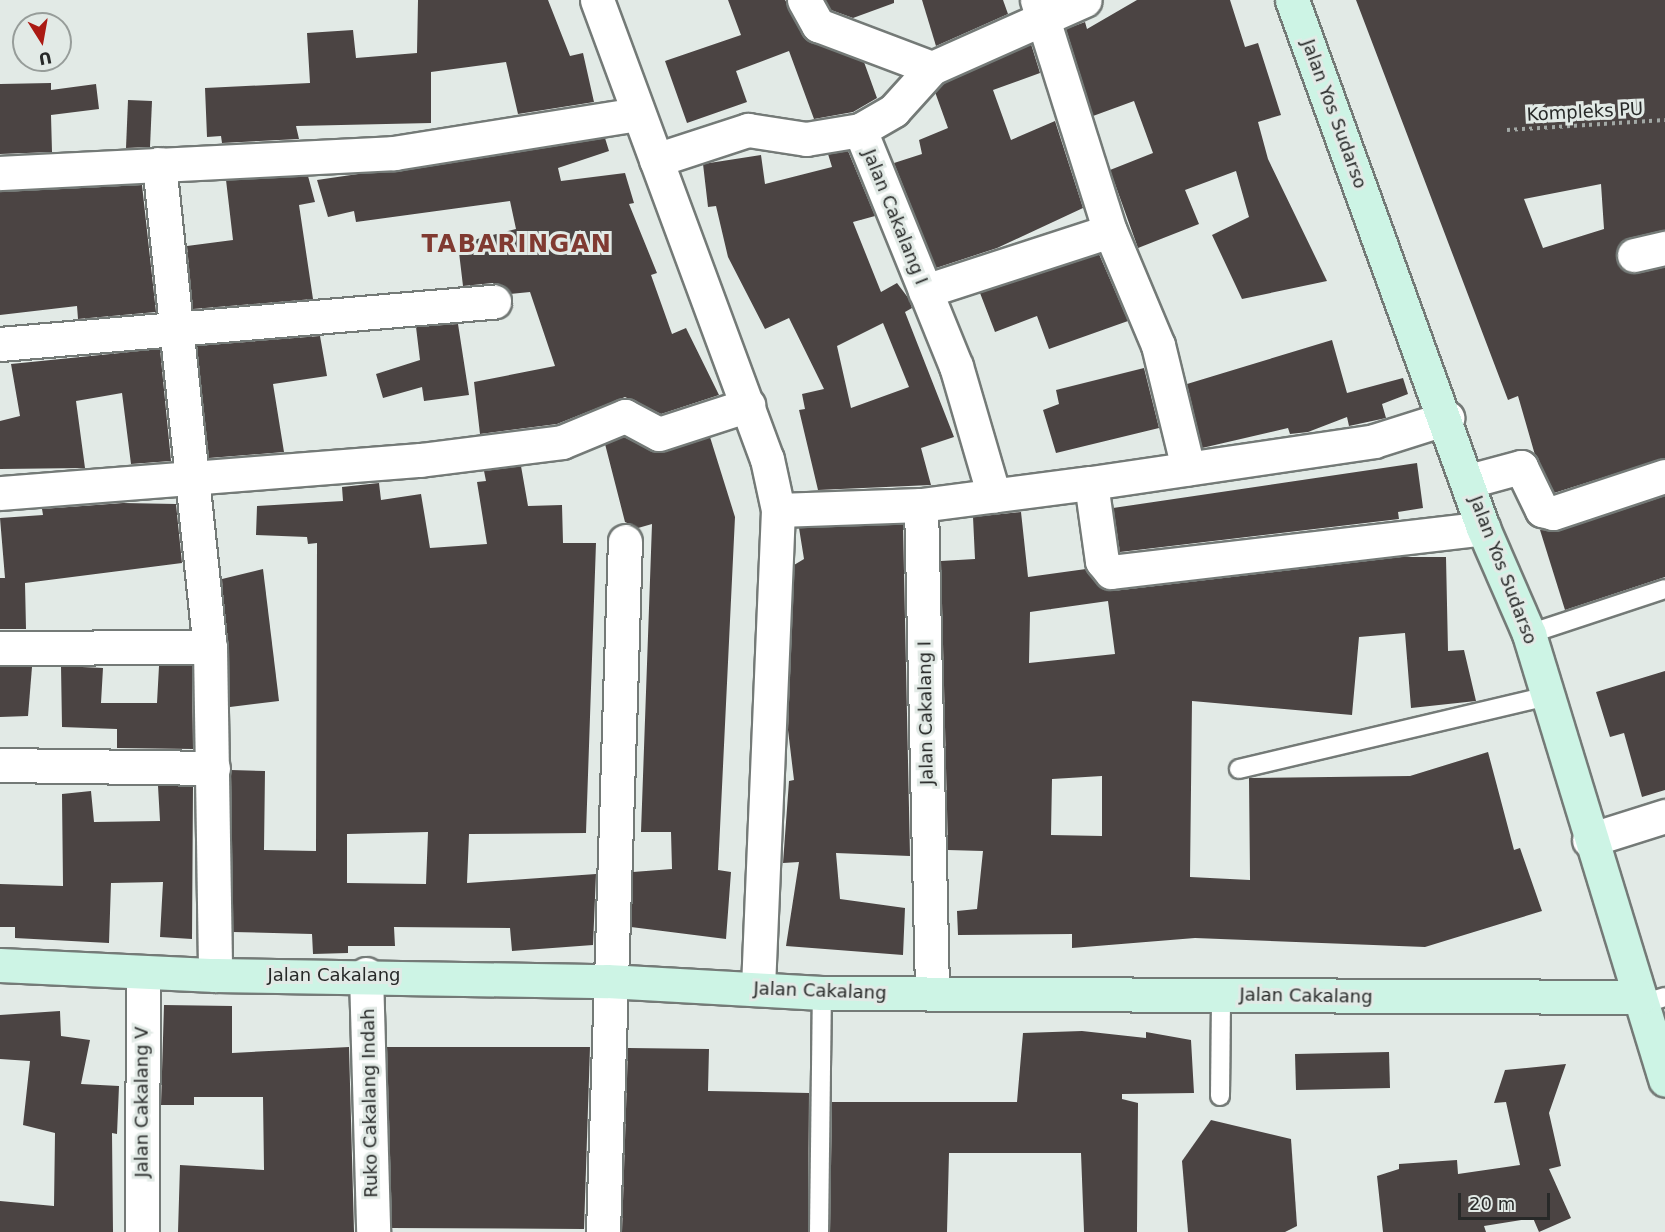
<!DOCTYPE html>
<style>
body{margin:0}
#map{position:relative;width:1665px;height:1232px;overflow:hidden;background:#e2eae6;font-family:"DejaVu Sans",sans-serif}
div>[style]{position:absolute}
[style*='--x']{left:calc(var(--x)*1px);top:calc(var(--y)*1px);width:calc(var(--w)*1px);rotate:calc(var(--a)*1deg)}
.building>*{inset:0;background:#4b4443}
.path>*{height:4px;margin-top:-2px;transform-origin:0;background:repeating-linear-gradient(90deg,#a2a8a5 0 3px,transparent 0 7.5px)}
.roads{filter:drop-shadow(2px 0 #747a77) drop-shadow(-2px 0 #747a77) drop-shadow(0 2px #747a77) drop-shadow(0 -2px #747a77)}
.lane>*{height:18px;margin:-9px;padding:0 9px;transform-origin:9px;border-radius:9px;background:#fff}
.street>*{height:33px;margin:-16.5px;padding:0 16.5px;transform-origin:16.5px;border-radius:16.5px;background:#fff}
.secondary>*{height:33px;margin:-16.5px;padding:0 16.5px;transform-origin:16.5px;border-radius:16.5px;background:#cdf4e5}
span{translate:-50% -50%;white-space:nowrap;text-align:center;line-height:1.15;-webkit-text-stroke:6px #e2eae6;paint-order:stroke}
.street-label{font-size:18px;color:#272928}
.district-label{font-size:24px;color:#803a31;font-weight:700;letter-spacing:1.5px}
.north{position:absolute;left:12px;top:12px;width:60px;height:60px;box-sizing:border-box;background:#e2eae6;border:2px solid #979d9a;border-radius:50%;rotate:169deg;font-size:16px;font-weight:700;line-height:24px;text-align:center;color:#272928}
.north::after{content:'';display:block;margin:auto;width:21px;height:27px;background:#ab1a13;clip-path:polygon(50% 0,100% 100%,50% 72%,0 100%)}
.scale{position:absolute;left:1458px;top:1193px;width:92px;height:27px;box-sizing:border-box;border:3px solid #272928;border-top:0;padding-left:8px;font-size:18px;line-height:21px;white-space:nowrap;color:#272928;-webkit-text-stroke:4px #e2eae6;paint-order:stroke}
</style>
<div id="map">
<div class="building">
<i style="clip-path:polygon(418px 0,548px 0,570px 56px,583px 53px,594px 102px,518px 114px,506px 62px,431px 72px,431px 123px,296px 126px,299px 139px,222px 143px,221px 136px,207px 137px,205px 88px,310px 83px,307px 33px,353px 30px,356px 58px,417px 53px)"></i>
<i style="clip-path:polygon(728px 0,785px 0,811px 42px,864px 62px,877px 98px,853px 112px,814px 119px,789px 51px,736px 71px,747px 102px,687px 123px,665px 61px,741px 35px)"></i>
<i style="clip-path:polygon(825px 0,894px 0,894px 3px,853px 18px,831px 10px)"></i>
<i style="clip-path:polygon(922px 0,1003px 0,1008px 14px,936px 46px)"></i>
<i style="clip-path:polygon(1137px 0,1230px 0,1245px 47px,1258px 43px,1281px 115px,1258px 122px,1268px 159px,1327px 281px,1242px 299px,1212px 235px,1249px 217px,1236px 171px,1185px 190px,1199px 224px,1138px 248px,1110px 170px,1153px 153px,1134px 101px,1093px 116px,1066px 29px,1085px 22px,1087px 29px)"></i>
<i style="clip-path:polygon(evenodd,1356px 0,1665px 0,1665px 230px,1622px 241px,1616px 259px,1629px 273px,1665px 267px,1665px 458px,1554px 493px,1535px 455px,1518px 396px,1508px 400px,1356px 0,1601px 184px,1604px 229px,1543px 248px,1524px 199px,1601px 184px)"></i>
<i style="clip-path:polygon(1031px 44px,1040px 73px,993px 90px,1011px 140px,1055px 121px,1083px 208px,997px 248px,936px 268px,894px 163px,922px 154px,919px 140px,948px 128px,935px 92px,943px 84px)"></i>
<i style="clip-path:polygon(51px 83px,51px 90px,96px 84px,99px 109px,51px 115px,52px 152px,0 154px,0 84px)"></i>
<i style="clip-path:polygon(128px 100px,152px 101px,150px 147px,126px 148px)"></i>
<i style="clip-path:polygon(605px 138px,609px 151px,558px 168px,561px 181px,625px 173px,634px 203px,629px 204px,657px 273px,651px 275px,672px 334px,686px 328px,719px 395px,661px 414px,625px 397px,557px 424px,480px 434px,474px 382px,555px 366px,530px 292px,510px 294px,493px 283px,463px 286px,458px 244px,516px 229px,510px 201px,356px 222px,354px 211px,328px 217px,317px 180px)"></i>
<i style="clip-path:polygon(evenodd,848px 151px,875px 216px,853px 222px,881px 292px,897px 283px,909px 299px,912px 308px,905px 312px,954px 437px,921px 448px,931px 485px,818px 490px,799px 410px,805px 409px,802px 394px,824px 389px,789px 318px,765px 329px,728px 257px,716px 206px,708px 207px,703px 164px,761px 155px,765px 184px,832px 167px,828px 154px,848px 151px,883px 323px,909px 387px,851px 408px,837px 346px,883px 323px)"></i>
<i style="clip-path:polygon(308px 176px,315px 202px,299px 205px,313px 299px,193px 309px,187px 246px,233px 240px,226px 180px)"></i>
<i style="clip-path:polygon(142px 185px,156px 312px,78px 319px,77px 306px,0 315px,0 192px)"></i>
<i style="clip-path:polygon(1099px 254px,1128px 321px,1049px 349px,1037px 316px,995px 332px,980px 293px)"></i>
<i style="clip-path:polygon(458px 324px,469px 395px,424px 401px,422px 387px,383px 398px,376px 374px,420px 360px,416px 327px)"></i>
<i style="clip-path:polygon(320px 336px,327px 376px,273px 384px,284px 452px,209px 458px,197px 346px)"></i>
<i style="clip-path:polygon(1332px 340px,1347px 393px,1403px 378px,1408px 394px,1382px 404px,1386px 418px,1349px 426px,1347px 417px,1308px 432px,1290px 434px,1288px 428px,1202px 448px,1187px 384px)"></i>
<i style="clip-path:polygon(160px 349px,171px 461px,131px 464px,122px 393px,76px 401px,85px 468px,0 469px,0 421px,20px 416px,11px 364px)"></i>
<i style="clip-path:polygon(1144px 368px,1159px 428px,1056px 453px,1043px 410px,1059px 404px,1056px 390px)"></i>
<i style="clip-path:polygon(624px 437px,658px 453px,710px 437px,735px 517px,718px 870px,731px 872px,726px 939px,631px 927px,633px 872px,672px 869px,671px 832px,641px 832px,652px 524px,638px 528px,625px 522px,605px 444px)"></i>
<i style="clip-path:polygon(1417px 463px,1423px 508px,1398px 512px,1399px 519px,1120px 552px,1113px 508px)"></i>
<i style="clip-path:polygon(evenodd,521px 466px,528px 506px,562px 505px,563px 543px,596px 543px,586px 833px,469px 834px,467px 883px,596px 874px,593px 945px,512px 951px,510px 928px,394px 927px,395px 946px,348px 946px,348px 953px,313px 954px,312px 934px,233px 932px,231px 770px,265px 771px,264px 850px,316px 851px,317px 543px,308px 544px,307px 537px,256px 535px,257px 506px,343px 501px,342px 487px,379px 483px,381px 500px,421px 494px,430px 548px,487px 544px,477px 482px,486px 481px,484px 471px,521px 466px,428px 832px,426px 884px,347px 883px,347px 834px,428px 832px)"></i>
<i style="clip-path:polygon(1665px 496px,1665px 577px,1565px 610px,1540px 530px,1559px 531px)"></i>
<i style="clip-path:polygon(123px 503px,176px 504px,182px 563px,25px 583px,26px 629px,0 629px,0 578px,5px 578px,0 518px,43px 515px,42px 509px)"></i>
<i style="clip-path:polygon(evenodd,1021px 512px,1028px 577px,1086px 569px,1097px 584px,1113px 591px,1401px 557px,1446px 557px,1448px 651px,1464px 650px,1476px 701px,1411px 708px,1405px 633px,1359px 637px,1352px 715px,1192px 701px,1190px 877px,1250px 880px,1249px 778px,1410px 776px,1488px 752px,1514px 850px,1520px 848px,1542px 911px,1425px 947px,1195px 938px,1072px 948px,1072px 934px,958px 935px,957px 911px,977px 909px,983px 851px,948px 850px,941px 561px,975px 559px,973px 517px,1021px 512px,1108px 601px,1115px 654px,1029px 663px,1030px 612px,1108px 601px,1021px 512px,1102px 776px,1102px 836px,1051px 835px,1052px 779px,1102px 776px)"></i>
<i style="clip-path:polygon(903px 524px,910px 856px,836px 853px,840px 899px,905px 908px,903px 955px,786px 946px,799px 862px,783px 863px,789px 781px,794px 780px,788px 730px,794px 565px,804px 559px,799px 528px)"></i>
<i style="clip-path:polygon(263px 569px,279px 701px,230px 707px,222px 579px)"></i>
<i style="clip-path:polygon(61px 666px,103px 668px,101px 703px,157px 703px,159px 666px,192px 666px,193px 749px,117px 748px,117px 729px,62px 727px)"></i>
<i style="clip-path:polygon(0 667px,32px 667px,28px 716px,0 717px)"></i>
<i style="clip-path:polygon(1665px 671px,1665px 790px,1642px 797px,1624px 733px,1610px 737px,1596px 692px)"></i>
<i style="clip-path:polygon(158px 786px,193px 786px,192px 939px,160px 937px,163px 882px,111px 883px,109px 943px,15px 938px,15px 927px,0 927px,0 884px,63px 886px,62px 794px,91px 791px,94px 822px,160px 821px)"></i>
<i style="clip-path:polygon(164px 1005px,232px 1006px,232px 1053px,349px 1047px,354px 1232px,178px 1232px,180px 1165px,264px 1170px,263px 1097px,194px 1097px,194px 1105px,161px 1105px)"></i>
<i style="clip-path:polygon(60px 1011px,61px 1036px,90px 1040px,81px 1084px,119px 1086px,117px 1134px,112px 1133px,113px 1232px,0 1232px,0 1201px,54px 1206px,55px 1133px,23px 1125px,30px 1061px,0 1059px,0 1015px)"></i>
<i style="clip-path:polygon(1082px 1031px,1146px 1038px,1146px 1032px,1191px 1040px,1194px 1093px,1122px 1094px,1122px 1099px,1138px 1103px,1137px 1232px,1084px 1232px,1081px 1153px,949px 1153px,947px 1232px,830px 1232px,832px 1102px,1017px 1102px,1023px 1033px)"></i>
<i style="clip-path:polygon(387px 1047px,590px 1047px,584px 1229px,392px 1228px)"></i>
<i style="clip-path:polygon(628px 1048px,709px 1049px,708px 1091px,809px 1093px,808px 1232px,622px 1232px)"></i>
<i style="clip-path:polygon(1389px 1052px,1390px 1088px,1296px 1090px,1295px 1054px)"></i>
<i style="clip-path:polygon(1566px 1064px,1549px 1113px,1561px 1166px,1549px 1169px,1571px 1218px,1539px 1232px,1533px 1218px,1484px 1226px,1486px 1232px,1383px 1232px,1377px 1176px,1399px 1169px,1399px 1164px,1457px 1160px,1458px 1174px,1520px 1165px,1506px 1102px,1494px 1103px,1505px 1070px)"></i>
<i style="clip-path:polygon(1211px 1120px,1291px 1139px,1297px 1226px,1285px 1232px,1188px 1232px,1182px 1161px)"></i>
</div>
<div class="path">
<i style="--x:1507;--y:130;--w:158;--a:-3.6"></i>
</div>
<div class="roads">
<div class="lane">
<i style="--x:1529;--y:634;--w:143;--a:-18.3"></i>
<i style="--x:1239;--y:769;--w:318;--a:-13.3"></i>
<i style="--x:1642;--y:1004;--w:24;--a:-17"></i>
<i style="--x:1220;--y:1096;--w:101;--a:-89.4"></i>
<i style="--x:819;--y:1232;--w:239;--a:-89.3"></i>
</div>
<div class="street">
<i style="--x:597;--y:0;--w:489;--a:69.7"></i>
<i style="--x:767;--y:459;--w:52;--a:77.8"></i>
<i style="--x:778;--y:510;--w:479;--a:92.4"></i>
<i style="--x:804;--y:0;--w:29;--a:61"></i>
<i style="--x:818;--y:25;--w:122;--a:20.7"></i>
<i style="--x:1037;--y:0;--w:242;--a:72.5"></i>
<i style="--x:1110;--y:231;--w:124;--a:67.2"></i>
<i style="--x:1158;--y:345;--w:127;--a:76.3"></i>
<i style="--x:860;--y:130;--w:255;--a:67.9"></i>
<i style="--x:956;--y:366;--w:135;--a:73.7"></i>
<i style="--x:656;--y:160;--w:97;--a:-18.1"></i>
<i style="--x:748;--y:130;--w:59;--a:8.8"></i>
<i style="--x:806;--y:139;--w:55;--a:-9.5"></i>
<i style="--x:860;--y:130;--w:39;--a:-30"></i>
<i style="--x:894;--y:110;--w:57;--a:-47.9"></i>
<i style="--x:932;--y:68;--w:167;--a:-24"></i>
<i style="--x:159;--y:164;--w:486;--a:84"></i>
<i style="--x:210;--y:647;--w:328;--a:89.1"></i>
<i style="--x:0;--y:173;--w:395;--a:-2.9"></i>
<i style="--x:394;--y:153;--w:246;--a:-9.1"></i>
<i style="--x:1634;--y:255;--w:32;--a:-13"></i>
<i style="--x:925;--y:291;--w:194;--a:-18"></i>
<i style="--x:0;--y:344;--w:496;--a:-4.9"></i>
<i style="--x:1469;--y:481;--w:54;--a:-15.1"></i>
<i style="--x:1521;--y:467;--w:48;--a:64"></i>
<i style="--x:1542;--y:510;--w:11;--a:15"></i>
<i style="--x:1553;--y:513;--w:118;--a:-18.3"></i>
<i style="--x:1091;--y:483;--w:79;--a:82"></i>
<i style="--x:1102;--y:561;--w:14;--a:51"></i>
<i style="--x:1111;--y:572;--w:375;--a:-6.7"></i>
<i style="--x:0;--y:493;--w:421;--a:-4.5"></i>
<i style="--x:420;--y:460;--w:143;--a:-7.2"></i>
<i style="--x:562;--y:442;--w:68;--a:-22.4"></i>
<i style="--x:625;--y:416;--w:38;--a:28"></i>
<i style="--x:659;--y:434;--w:94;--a:-18"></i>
<i style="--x:921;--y:505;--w:489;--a:88.7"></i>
<i style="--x:778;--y:510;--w:143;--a:-2"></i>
<i style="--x:921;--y:505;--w:171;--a:-7.4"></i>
<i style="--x:1091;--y:483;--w:286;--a:-8.4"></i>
<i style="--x:1374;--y:441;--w:77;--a:-17.5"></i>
<i style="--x:0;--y:648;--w:210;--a:-0.3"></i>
<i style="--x:0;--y:765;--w:213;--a:0.8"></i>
<i style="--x:1589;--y:840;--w:80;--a:-17.5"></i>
<i style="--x:366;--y:974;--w:258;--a:88.4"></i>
<i style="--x:142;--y:1232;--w:260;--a:-89.8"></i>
<i style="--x:603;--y:1232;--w:691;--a:-88.18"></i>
</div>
<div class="secondary">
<i style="--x:1292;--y:0;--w:561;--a:70.11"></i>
<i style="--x:1483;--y:528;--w:116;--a:66.5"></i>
<i style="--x:1529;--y:634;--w:466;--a:73"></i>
<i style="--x:0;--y:965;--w:215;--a:2.7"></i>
<i style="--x:215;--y:975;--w:392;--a:0.9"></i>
<i style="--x:607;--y:981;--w:215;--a:3.2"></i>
<i style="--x:822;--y:993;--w:818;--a:0.28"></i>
</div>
</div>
<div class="street-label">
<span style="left:1585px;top:112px;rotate:-3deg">Kompleks PU</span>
<span style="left:1334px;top:114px;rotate:70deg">Jalan Yos Sudarso</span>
<span style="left:895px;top:217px;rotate:68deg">Jalan Cakalang I</span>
<span style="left:1503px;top:570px;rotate:69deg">Jalan Yos Sudarso</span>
<span style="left:926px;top:713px;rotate:-91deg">Jalan Cakalang I</span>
<span style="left:334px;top:975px">Jalan Cakalang</span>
<span style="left:820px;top:991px;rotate:2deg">Jalan Cakalang</span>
<span style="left:1306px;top:996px;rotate:1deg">Jalan Cakalang</span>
<span style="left:142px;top:1102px;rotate:-90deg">Jalan Cakalang V</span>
<span style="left:370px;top:1103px;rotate:-91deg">Ruko Cakalang Indah</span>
</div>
<div class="district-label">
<span style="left:517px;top:245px">TABARINGAN</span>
</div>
<div class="north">U</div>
<div class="scale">20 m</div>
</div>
